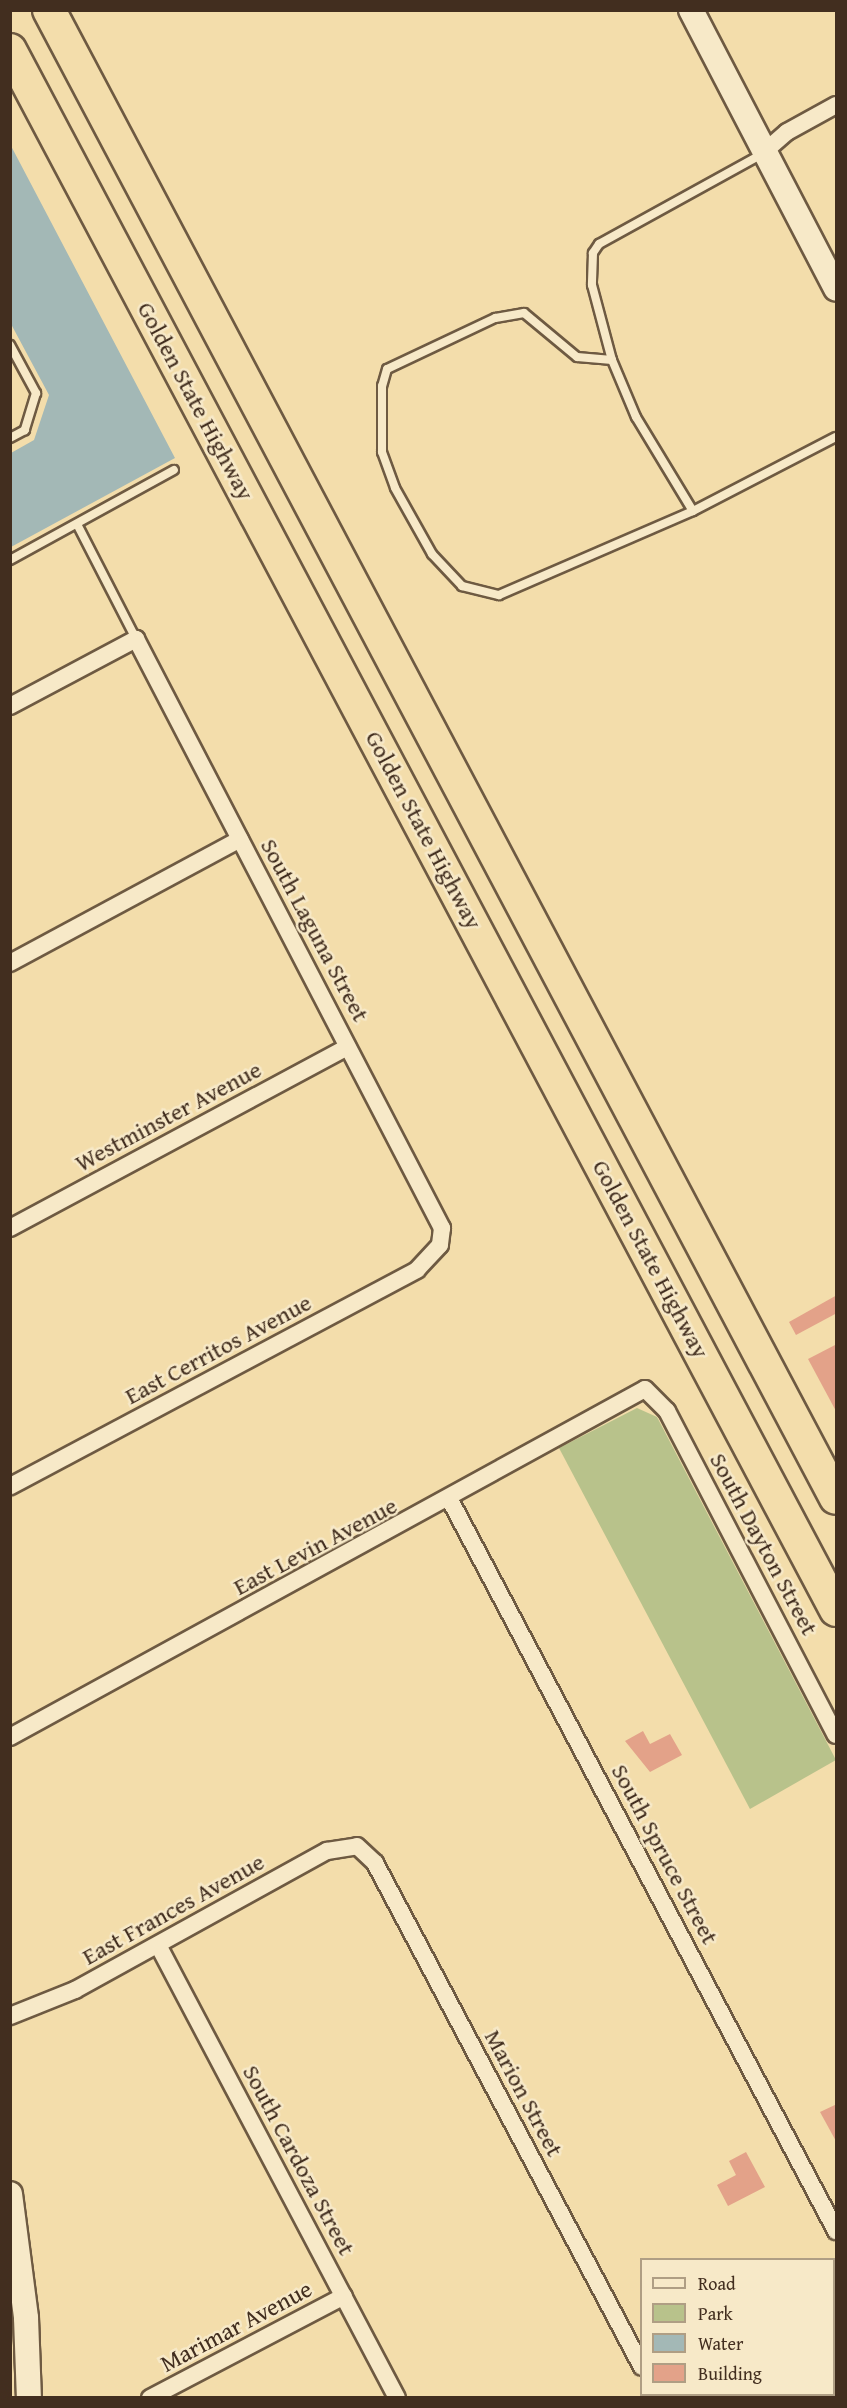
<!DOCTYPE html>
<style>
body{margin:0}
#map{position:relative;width:847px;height:2408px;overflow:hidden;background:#f3ddab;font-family:"Gentium Book Plus",serif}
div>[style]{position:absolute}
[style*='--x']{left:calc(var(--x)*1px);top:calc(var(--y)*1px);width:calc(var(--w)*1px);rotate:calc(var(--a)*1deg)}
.green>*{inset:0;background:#b8c28b}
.water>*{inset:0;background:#a3b8b6}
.building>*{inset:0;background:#e3a289}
.roads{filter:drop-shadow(2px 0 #6e5a42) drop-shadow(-2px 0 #6e5a42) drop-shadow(0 2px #6e5a42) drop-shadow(0 -2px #6e5a42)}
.lane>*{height:8px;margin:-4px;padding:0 4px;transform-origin:4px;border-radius:4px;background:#f7e9c8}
.street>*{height:16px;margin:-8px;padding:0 8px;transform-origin:8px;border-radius:8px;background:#f7e9c8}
.secondary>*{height:24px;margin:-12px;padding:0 12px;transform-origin:12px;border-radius:12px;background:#f7e9c8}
.highway>*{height:32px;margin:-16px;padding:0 16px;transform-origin:16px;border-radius:16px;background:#f3ddab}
span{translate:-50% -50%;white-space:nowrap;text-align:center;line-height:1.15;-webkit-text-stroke:5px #f7e9c8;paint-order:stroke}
.street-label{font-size:24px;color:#422e1f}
.frame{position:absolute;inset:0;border:12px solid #422e1f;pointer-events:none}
.legend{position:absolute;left:640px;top:2258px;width:195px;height:138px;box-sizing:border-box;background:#f7e9c8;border:2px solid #af9e84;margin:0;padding:8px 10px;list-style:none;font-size:18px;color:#422e1f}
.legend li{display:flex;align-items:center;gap:12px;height:30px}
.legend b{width:30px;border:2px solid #af9e84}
</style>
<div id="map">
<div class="green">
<i style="clip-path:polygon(637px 1408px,657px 1417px,836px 1760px,750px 1809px,559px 1448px)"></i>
</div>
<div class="water">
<i style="clip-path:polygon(10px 144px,175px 458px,11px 547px,11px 453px,34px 440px,49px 395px,11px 324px)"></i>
</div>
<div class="building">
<i style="clip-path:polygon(837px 1295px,837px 1313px,796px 1335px,789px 1322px)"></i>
<i style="clip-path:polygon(837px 1344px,837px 1413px,808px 1359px)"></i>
<i style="clip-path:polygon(643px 1731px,650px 1744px,670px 1734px,682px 1755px,650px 1772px,625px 1741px)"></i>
<i style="clip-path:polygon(837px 2104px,837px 2143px,820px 2112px)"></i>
<i style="clip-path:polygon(746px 2152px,765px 2187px,728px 2206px,717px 2185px,736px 2175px,729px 2161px)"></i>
</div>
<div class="roads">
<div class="lane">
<i style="--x:764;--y:153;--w:188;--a:151.1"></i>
<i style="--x:599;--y:244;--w:11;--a:124"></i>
<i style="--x:593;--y:253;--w:32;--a:92"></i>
<i style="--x:592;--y:285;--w:78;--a:75.1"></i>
<i style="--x:612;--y:360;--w:62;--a:67.2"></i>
<i style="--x:636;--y:417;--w:110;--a:58.8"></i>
<i style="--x:693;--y:511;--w:161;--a:-27.4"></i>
<i style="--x:10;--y:345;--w:55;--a:61.6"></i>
<i style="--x:36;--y:393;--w:39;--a:107"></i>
<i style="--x:25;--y:430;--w:17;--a:152"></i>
<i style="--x:612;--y:360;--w:35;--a:-175"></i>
<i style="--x:577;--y:357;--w:69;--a:-140.3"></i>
<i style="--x:524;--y:313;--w:29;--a:170"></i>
<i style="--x:495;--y:318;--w:119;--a:154.7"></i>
<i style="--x:387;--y:369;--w:18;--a:106"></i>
<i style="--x:382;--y:386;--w:66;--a:90"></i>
<i style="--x:382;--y:452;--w:38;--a:70"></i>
<i style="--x:395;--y:488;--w:76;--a:60.7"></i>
<i style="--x:432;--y:554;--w:44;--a:46.8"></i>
<i style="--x:462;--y:586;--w:38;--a:14"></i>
<i style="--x:499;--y:595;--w:211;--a:-23.4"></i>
<i style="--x:77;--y:524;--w:129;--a:62.8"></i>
<i style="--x:10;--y:560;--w:187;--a:-28.8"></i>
</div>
<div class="street">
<i style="--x:764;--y:152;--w:30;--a:-41"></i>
<i style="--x:787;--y:132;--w:56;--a:-28.9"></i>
<i style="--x:10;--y:706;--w:143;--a:-28"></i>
<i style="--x:136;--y:639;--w:664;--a:62.55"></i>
<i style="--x:442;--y:1228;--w:17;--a:97"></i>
<i style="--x:440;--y:1245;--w:34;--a:133"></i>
<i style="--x:417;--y:1270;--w:461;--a:152"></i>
<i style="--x:10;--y:963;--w:261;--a:-28.3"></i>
<i style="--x:10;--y:1228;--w:383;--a:-28.2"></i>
<i style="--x:450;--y:1500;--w:827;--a:62.16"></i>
<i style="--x:10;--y:1737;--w:724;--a:-28.72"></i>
<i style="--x:645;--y:1389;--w:31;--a:45"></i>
<i style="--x:667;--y:1411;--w:365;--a:62.5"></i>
<i style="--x:158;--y:1945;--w:512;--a:62.18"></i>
<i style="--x:10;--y:2016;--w:70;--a:-21.8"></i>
<i style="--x:75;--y:1990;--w:288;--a:-28.9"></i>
<i style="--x:327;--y:1851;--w:30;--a:-9"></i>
<i style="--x:357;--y:1846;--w:25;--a:43"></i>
<i style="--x:375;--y:1863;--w:570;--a:62.09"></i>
<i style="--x:656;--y:2394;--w:4;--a:63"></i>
<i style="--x:150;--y:2398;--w:219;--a:-27.7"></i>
</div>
<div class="secondary">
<i style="--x:691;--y:10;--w:314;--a:62.5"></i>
<i style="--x:10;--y:2194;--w:125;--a:82.6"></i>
<i style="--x:26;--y:2318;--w:80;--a:87.9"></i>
</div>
<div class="highway">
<i style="--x:49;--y:10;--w:1683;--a:62.13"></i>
<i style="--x:10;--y:50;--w:1765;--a:62.1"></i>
</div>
</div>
<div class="street-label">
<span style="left:196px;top:401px;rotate:62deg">Golden State Highway</span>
<span style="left:424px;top:830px;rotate:62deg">Golden State Highway</span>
<span style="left:315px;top:930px;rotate:62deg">South Laguna Street</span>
<span style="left:168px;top:1116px;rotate:-28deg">Westminster Avenue</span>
<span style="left:651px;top:1259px;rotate:62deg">Golden State Highway</span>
<span style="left:218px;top:1349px;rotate:-28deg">East Cerritos Avenue</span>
<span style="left:764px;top:1544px;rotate:62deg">South Dayton Street</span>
<span style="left:315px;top:1546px;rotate:-28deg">East Levin Avenue</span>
<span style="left:665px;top:1854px;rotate:62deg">South Spruce Street</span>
<span style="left:173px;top:1909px;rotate:-29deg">East Frances Avenue</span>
<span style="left:524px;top:2093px;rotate:62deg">Marion Street</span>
<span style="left:299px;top:2160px;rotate:62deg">South Cardoza Street</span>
<span style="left:236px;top:2326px;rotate:-28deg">Marimar Avenue</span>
</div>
<div class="frame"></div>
<ul class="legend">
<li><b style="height:8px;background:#f7e9c8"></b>Road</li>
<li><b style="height:16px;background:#b8c28b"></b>Park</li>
<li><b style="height:16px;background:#a3b8b6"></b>Water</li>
<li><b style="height:16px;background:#e3a289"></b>Building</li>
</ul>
</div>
